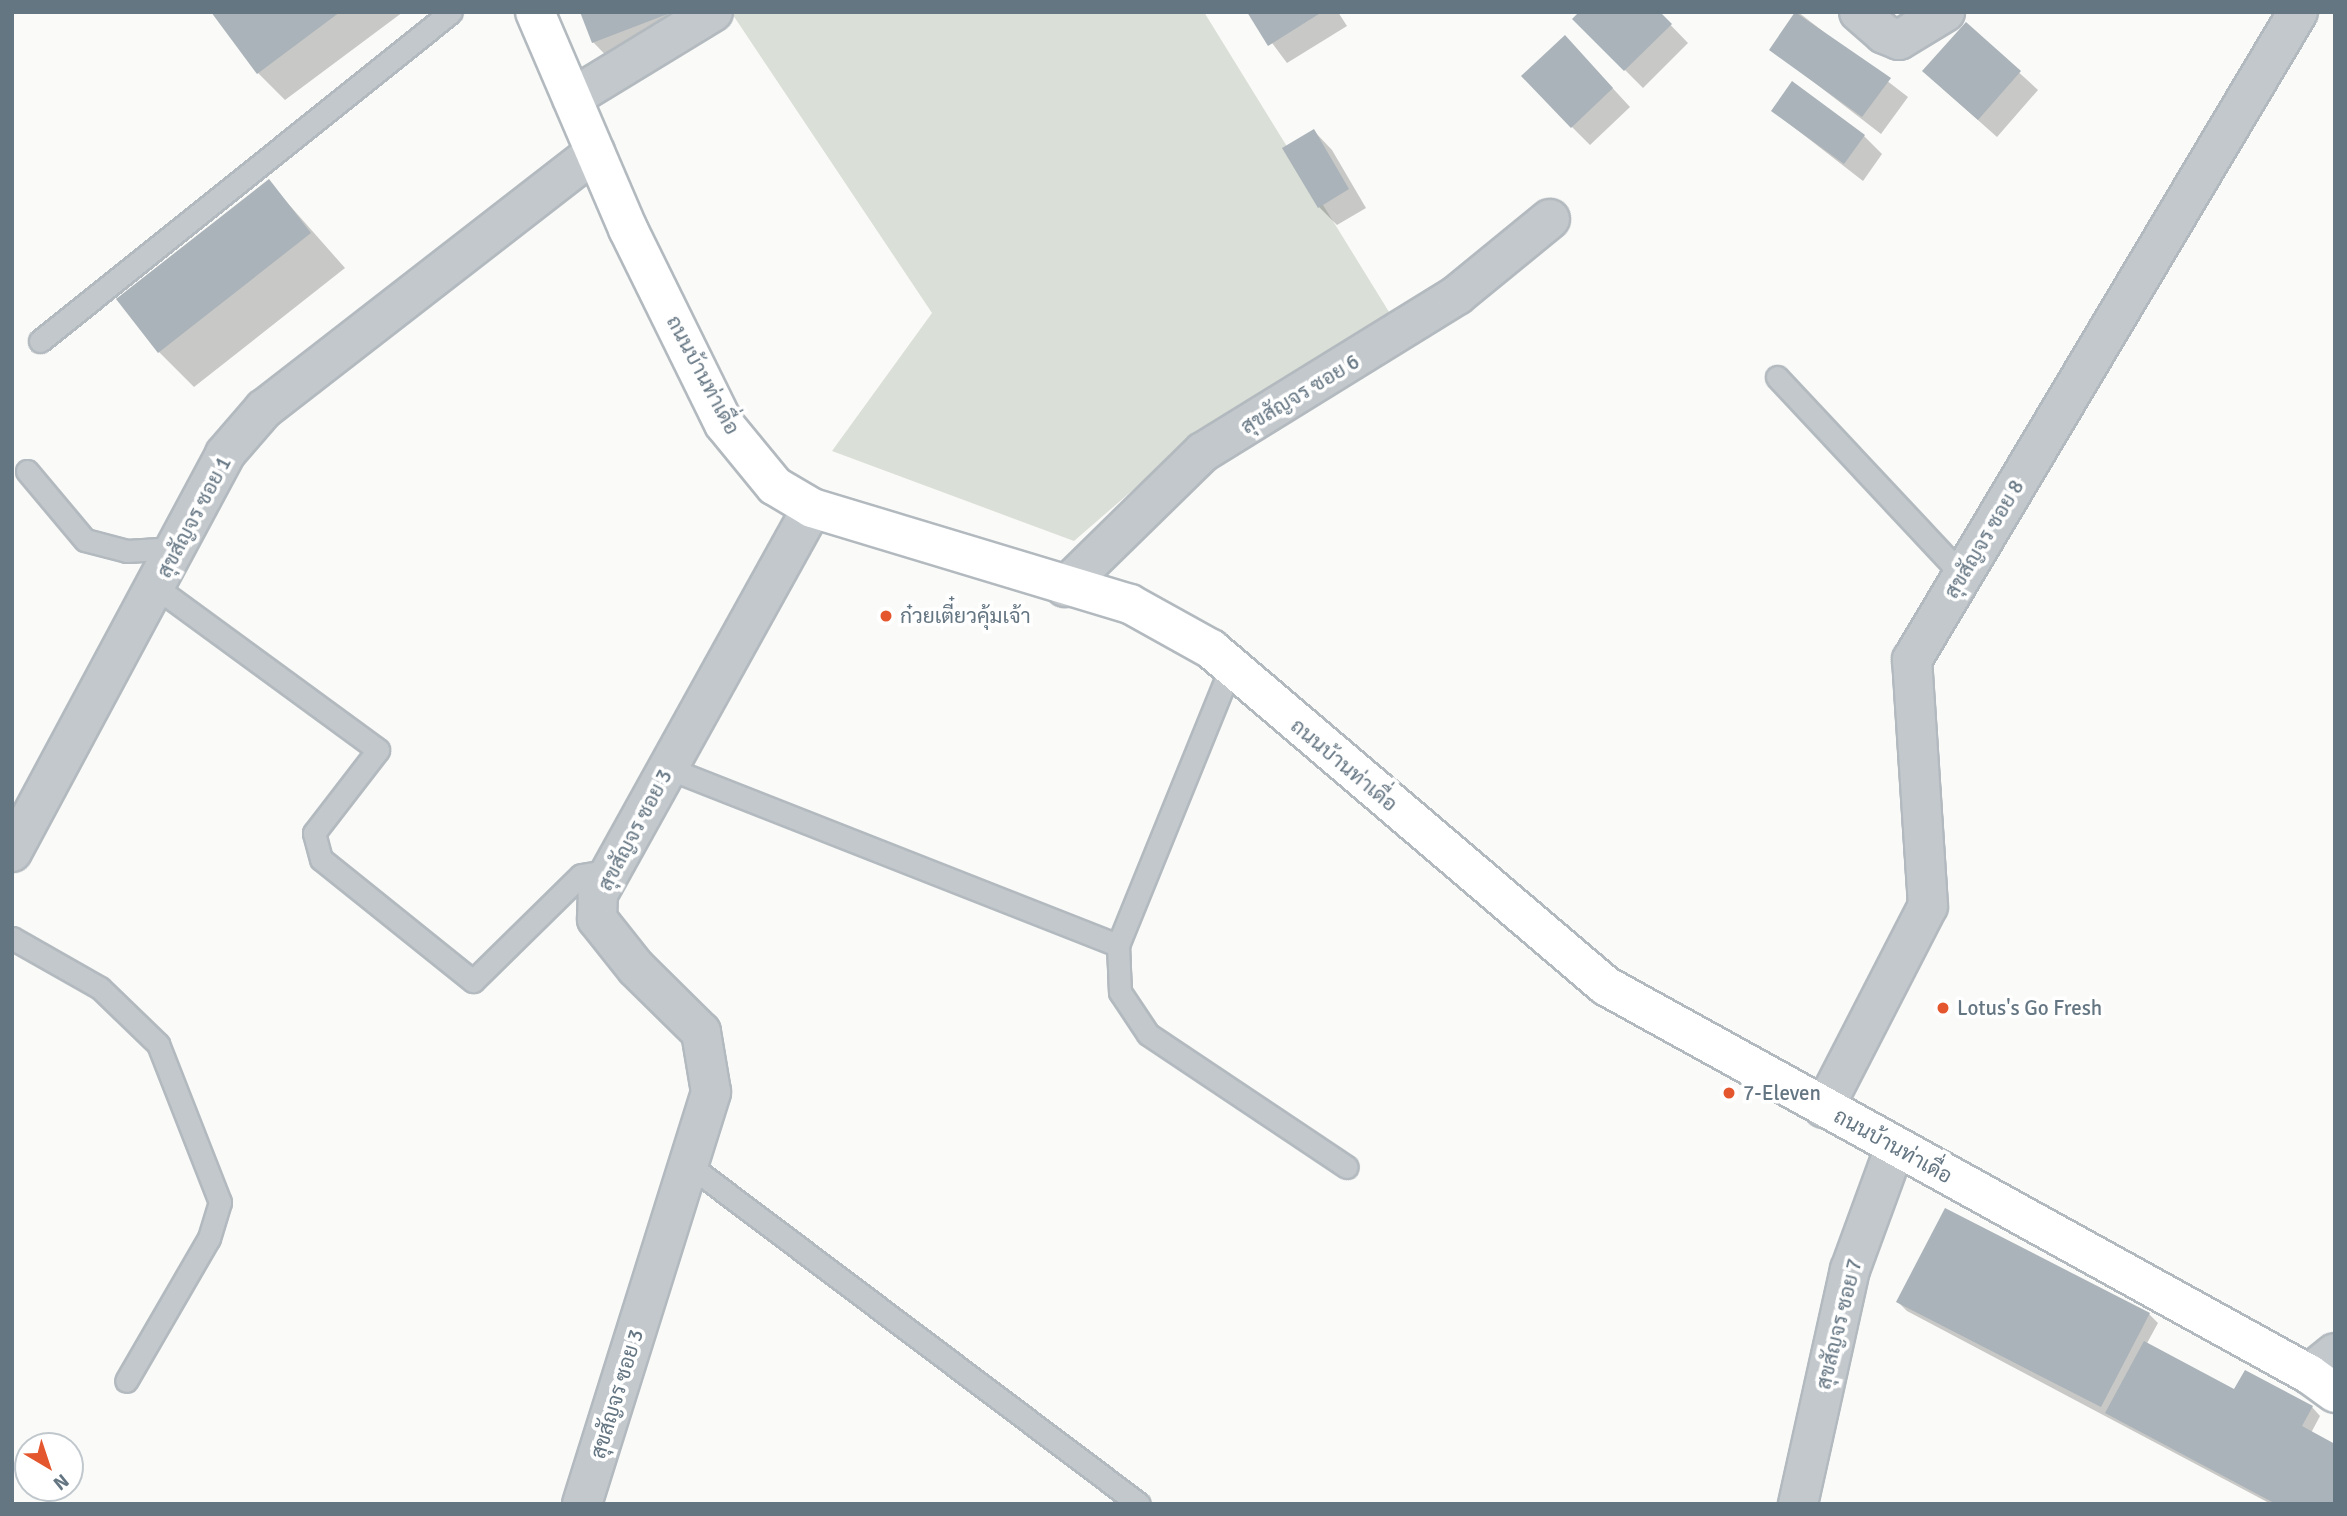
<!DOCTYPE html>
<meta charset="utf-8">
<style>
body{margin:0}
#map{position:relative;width:2347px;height:1516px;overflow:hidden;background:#fafaf8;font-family:Signika,Sarabun,sans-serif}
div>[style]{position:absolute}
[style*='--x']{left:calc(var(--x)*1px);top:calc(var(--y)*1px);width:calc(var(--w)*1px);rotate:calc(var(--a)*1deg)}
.green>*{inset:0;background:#dadfd7}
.shadow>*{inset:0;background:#0003}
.building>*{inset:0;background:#aab3b9}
.roads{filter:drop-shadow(2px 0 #b3babf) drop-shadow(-2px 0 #b3babf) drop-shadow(0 2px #b3babf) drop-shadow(0 -2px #b3babf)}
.lane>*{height:21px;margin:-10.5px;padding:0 10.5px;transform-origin:10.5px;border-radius:10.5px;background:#c3c8cc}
.street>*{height:38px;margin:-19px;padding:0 19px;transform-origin:19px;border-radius:19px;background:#c3c8cc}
.secondary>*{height:38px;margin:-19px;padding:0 19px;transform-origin:19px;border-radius:19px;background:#fff}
.dots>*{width:19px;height:19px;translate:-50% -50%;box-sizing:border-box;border:4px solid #fff;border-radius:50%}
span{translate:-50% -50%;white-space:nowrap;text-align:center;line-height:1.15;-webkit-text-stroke:7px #fff;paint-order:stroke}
.street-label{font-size:21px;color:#657683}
.poi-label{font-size:21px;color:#657683}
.left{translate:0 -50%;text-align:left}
.frame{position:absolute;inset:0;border:14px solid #657683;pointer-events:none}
.north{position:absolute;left:14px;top:1432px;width:70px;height:70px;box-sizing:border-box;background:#fff;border:2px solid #c1c8cd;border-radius:50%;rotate:141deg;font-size:19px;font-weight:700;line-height:28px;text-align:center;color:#657683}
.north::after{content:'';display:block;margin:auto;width:24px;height:32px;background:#e4572e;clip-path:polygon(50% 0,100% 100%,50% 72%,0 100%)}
</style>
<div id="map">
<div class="green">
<i style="clip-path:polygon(731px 12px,1204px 12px,1394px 320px,1187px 443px,1074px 541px,832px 451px,932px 313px)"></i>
</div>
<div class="shadow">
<i style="clip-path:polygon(213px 12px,403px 12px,285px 100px,258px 73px)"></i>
<i style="clip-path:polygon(582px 12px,697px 12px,620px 70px,593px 42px)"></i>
<i style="clip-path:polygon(1249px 12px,1338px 12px,1347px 26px,1287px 63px)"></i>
<i style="clip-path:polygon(1658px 12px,1688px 43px,1643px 88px,1574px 19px)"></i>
<i style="clip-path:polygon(1798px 12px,1908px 97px,1881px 134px,1771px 49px)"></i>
<i style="clip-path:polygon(1966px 24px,2038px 90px,1997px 137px,1943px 89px)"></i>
<i style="clip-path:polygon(1583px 56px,1630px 107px,1590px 145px,1572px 127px)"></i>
<i style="clip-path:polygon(1773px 111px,1864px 136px,1882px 154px,1863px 181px)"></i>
<i style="clip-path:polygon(1314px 131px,1332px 150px,1366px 208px,1337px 225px,1319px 207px)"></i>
<i style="clip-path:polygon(269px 182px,345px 268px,194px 387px,159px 352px)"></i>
<i style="clip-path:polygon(1898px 1302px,2149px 1314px,2158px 1323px,2146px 1345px,2235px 1392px,2312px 1407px,2320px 1416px,2311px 1433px,2335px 1504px,2271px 1504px,1907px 1311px)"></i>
</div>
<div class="building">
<i style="clip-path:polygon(211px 12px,340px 12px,257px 74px)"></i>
<i style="clip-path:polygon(580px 12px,673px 12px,592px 43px)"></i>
<i style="clip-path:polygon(1247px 12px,1322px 12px,1268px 46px)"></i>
<i style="clip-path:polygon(1579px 12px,1660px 12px,1672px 24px,1624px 71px,1572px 19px)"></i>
<i style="clip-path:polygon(1795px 12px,1891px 78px,1862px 117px,1769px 50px)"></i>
<i style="clip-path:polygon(1966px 22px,2021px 71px,1978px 120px,1922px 71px)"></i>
<i style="clip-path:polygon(1565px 35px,1613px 88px,1571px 128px,1521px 76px)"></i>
<i style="clip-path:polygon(1792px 81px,1865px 135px,1844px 164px,1771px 111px)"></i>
<i style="clip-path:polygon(1314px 129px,1349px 189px,1318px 208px,1282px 148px)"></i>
<i style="clip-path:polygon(269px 179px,311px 233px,158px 353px,116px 299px)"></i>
<i style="clip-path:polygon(1945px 1208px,2150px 1313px,2101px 1407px,1896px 1302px)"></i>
<i style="clip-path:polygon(2144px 1341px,2234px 1389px,2245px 1370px,2313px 1406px,2302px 1426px,2335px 1444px,2335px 1504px,2276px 1504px,2105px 1413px)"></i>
</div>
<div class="roads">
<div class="lane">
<i style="--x:40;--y:341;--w:526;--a:-38.68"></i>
<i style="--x:1777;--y:377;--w:271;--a:46.9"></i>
<i style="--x:27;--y:471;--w:90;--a:50"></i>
<i style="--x:85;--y:540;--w:43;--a:14.7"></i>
<i style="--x:127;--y:551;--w:48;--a:-3.6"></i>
<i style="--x:157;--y:588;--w:274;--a:36.2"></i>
<i style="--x:378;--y:750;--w:105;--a:127.6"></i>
<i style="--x:314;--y:833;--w:27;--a:75"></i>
<i style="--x:321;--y:859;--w:195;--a:38.8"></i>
<i style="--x:473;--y:981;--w:151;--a:-44.5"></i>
<i style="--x:581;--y:875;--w:26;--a:-9"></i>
<i style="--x:668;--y:768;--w:484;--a:21.5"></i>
<i style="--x:1118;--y:945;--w:300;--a:-67.9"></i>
<i style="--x:12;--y:938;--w:101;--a:29.6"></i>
<i style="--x:100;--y:988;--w:81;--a:44"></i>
<i style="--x:158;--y:1044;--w:170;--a:68.6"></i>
<i style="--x:220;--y:1202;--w:38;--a:107"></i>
<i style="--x:209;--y:1238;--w:165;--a:120.1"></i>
<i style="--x:1118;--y:945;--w:47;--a:87.6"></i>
<i style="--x:1120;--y:992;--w:50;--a:56.3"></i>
<i style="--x:1148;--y:1034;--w:239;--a:33.8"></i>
<i style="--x:689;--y:1165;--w:563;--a:36.99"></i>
</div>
<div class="street">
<i style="--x:1859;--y:12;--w:33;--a:41"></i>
<i style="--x:1884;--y:34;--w:16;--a:22"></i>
<i style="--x:1899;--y:40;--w:54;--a:-31.3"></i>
<i style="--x:572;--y:98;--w:165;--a:-31.4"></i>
<i style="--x:1065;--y:587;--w:193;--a:-44.4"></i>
<i style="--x:1203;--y:452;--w:299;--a:-31.7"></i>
<i style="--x:1457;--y:295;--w:120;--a:-39.3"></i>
<i style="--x:12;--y:852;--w:451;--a:-61.8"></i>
<i style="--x:225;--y:454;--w:60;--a:-49.1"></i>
<i style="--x:264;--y:409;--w:419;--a:-37.8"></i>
<i style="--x:1824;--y:1108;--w:227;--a:-62.8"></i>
<i style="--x:1928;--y:906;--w:247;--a:-93.7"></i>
<i style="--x:1912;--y:660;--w:754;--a:-59.22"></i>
<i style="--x:2309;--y:1374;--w:33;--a:-39"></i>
<i style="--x:582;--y:1504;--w:432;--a:-72.6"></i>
<i style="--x:711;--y:1092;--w:61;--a:-99.5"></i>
<i style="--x:701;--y:1032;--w:91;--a:-135.4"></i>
<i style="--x:636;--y:968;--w:63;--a:-128.5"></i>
<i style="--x:597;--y:919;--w:25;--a:-88"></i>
<i style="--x:598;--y:894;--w:441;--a:-61"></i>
<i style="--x:1798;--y:1504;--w:240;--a:-77.5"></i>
<i style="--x:1850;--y:1270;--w:131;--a:-69.9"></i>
</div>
<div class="secondary">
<i style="--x:535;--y:12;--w:236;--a:66.8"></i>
<i style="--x:628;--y:229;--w:217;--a:63.8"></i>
<i style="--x:724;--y:424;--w:80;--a:50.6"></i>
<i style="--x:775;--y:486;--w:43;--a:30.7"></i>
<i style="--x:812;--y:508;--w:332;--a:16.8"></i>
<i style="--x:1130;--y:604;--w:93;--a:29.1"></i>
<i style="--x:1211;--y:649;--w:519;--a:40.47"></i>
<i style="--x:1606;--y:986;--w:803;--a:28.9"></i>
<i style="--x:2309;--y:1374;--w:32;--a:36"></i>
</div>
</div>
<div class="dots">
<i style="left:886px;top:616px;background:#e4572e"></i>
<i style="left:1943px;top:1008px;background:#e4572e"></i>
<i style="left:1729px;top:1093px;background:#e4572e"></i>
</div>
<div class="street-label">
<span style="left:703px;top:375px;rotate:62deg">ถนนบ้านท่าเดื่อ</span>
<span style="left:1300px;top:394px;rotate:-31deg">สุขสัญจร ซอย 6</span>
<span style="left:194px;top:517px;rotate:-62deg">สุขสัญจร ซอย 1</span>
<span style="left:1984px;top:539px;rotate:-59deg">สุขสัญจร ซอย 8</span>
<span style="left:1344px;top:765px;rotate:40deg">ถนนบ้านท่าเดื่อ</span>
<span style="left:635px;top:830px;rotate:-62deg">สุขสัญจร ซอย 3</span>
<span style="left:1893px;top:1146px;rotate:29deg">ถนนบ้านท่าเดื่อ</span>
<span style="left:1839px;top:1324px;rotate:-76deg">สุขสัญจร ซอย 7</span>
<span style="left:617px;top:1394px;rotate:-73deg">สุขสัญจร ซอย 3</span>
</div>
<div class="poi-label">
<span class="left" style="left:900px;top:616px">ก๋วยเตี๋ยวคุ้มเจ้า</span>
<span class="left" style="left:1957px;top:1008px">Lotus's Go Fresh</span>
<span class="left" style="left:1743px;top:1093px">7-Eleven</span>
</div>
<div class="frame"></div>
<div class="north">N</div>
</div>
